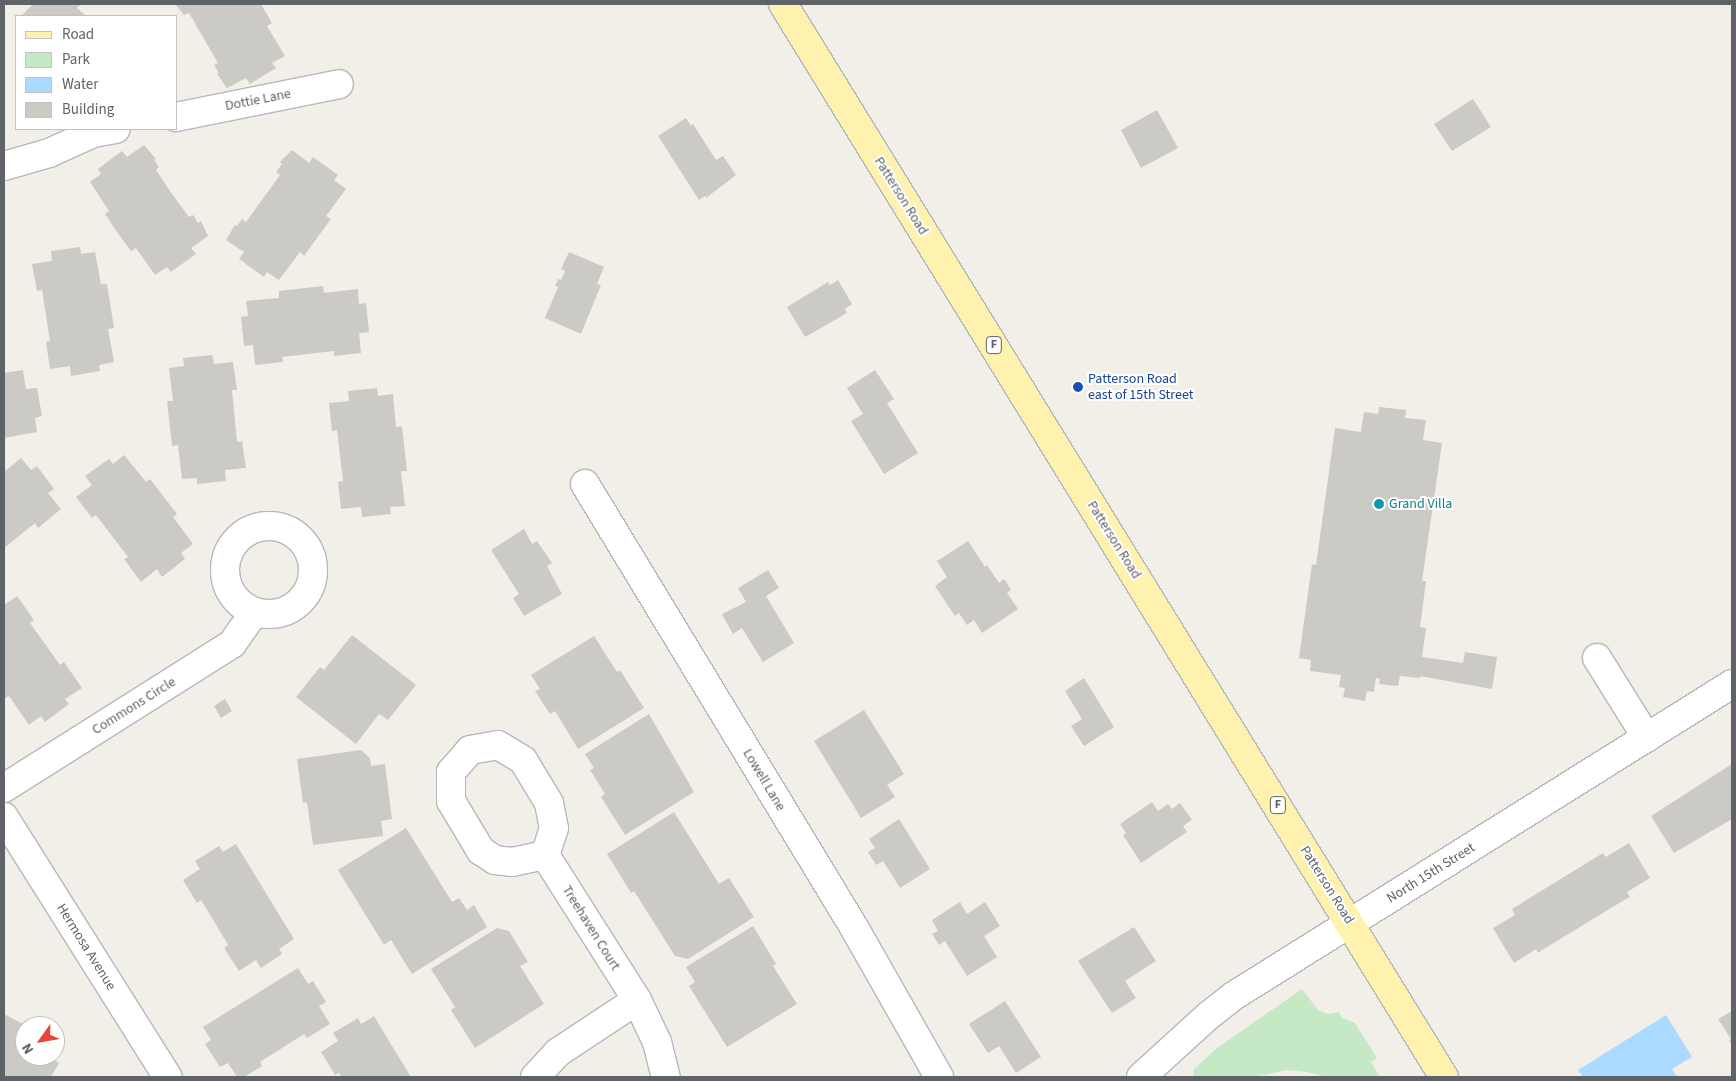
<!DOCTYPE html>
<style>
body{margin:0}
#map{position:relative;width:1736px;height:1081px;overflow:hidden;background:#f1efe8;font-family:"Source Sans 3",sans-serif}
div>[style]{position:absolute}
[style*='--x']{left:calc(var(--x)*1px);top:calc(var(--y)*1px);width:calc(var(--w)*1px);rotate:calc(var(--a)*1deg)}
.green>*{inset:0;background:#c5e8c5}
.water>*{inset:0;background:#aadaff}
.building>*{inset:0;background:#cccac5}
.roads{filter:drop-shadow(1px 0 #b5b8bc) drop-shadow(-1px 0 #b5b8bc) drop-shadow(0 1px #b5b8bc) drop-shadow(0 -1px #b5b8bc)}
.minor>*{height:28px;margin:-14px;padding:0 14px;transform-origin:14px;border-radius:14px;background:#fff}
.minor>.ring{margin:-14px;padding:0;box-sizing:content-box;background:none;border:28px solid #fff;border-radius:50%}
.major>*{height:28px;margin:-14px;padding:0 14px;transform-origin:14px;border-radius:14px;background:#fff2af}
.dots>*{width:14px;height:14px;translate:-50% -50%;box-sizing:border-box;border:2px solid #fff;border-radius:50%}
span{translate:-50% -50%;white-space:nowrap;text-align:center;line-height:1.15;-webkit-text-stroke:4px #fff;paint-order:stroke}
.shield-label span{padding:1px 4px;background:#fff;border:1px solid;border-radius:4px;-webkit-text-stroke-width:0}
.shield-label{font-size:12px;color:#5f6368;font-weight:700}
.street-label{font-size:14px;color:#5f6368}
.transit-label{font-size:14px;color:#164399}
.left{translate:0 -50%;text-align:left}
.culture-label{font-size:14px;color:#0d838f}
.frame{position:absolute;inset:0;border:5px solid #5f6368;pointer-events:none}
.legend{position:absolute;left:15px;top:15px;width:162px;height:115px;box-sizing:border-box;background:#fff;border:1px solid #bfc1c3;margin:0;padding:6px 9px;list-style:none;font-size:15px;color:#5f6368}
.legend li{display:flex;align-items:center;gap:10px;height:25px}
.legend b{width:25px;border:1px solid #bfc1c3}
.north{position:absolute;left:15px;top:1016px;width:50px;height:50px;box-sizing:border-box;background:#fff;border:1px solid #bfc1c3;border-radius:50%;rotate:238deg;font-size:14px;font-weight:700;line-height:20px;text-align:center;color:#5f6368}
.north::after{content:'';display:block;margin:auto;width:18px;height:22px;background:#ea4335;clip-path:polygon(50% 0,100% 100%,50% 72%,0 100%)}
</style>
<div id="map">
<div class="green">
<i style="clip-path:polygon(1302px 989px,1318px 1010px,1328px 1014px,1339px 1012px,1342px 1018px,1355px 1023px,1377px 1058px,1371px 1062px,1380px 1077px,1328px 1077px,1307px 1072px,1287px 1070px,1254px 1077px,1194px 1077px,1193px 1070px,1217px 1048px)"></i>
</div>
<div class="water">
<i style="clip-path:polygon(1666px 1015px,1692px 1057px,1672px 1069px,1677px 1077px,1583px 1077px,1578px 1070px)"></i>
</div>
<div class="building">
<i style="clip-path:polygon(33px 4px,81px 4px,77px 8px,86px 16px,21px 16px)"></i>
<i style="clip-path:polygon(175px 4px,261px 4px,272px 23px,267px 26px,285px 56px,272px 63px,276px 68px,250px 84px,246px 78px,227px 88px,217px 74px,219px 73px,214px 65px,218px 63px,189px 13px,184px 15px)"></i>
<i style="clip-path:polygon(1473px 99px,1491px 127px,1452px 151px,1434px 124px)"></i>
<i style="clip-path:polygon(1157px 110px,1178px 148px,1141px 168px,1121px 130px)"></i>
<i style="clip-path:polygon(686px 118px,691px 126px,693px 124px,716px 160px,723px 156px,736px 175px,706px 198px,705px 196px,699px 200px,658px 136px)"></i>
<i style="clip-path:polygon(144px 145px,156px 159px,154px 160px,159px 167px,156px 170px,172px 194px,189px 217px,193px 215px,198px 223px,201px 221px,208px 236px,191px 248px,196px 254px,171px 272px,167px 267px,155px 275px,136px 248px,131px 251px,117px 232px,105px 214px,109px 211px,90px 182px,101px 174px,98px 169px,122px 151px,127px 157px)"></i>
<i style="clip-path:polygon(292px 150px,309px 163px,313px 157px,338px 175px,334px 180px,346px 189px,326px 216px,331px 219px,317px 238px,304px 256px,300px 252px,279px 280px,267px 272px,264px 277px,239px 259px,244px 252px,226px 240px,235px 225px,237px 226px,242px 219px,246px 222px,280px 175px,276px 172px,282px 164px,280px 162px)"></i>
<i style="clip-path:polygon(80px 247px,81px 254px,95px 252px,101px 284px,107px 284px,114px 328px,108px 329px,114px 362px,99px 365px,100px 371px,71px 376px,70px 366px,50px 369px,46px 342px,50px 341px,42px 290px,37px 291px,32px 264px,52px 261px,51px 251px)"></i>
<i style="clip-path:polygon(569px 252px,604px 267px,597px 284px,601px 285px,581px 334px,545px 318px,558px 287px,555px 286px,558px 279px,561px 280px,565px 271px,561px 269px)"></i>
<i style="clip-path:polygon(838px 280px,852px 304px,845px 309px,847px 313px,805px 337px,787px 307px,828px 282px,830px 285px)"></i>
<i style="clip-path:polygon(323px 286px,324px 293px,358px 289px,359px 304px,366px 303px,369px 332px,359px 333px,361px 353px,334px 356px,334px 351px,282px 357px,283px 362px,255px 365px,253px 345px,244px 346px,241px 317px,248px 316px,246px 301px,279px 298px,279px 291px)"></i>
<i style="clip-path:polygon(212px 355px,214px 364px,233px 362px,237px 390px,232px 390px,237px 442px,242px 441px,246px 468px,225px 470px,226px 481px,197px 484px,197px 478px,182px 479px,178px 445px,172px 446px,167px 401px,173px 401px,169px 368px,184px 366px,183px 358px)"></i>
<i style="clip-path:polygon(23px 370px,26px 389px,37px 388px,42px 416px,35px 418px,37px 432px,4px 438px,4px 373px)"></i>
<i style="clip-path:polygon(875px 370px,894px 399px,887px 403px,918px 453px,884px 474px,851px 421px,863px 414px,847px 388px)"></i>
<i style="clip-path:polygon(377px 388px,378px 396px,393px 394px,396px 427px,402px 426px,407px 471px,401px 471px,405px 506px,390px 507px,391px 514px,362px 517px,361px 507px,341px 509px,338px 482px,343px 481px,337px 430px,332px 431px,329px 403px,349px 401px,348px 391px)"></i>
<i style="clip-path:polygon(1379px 407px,1406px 410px,1405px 418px,1426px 420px,1423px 440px,1442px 443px,1422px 581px,1426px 581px,1420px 627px,1426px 628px,1422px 657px,1463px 663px,1465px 652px,1497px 657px,1492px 689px,1420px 676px,1420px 678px,1400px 676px,1398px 686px,1379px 684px,1380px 679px,1376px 678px,1374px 692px,1367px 691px,1365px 701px,1343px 697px,1345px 688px,1339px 687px,1341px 675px,1310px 671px,1311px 660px,1299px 658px,1312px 564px,1316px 565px,1335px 428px,1361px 432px,1364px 412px,1378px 414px)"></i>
<i style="clip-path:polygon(124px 455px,146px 482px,150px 479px,177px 514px,173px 517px,193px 544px,181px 553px,185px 559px,162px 577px,157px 569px,141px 582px,124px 559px,128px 557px,96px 515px,92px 518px,76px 497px,92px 485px,85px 476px,109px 459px,113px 464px)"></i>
<i style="clip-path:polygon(21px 458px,31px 470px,37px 466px,54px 489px,48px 493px,61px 509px,38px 528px,35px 523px,4px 548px,4px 472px)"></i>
<i style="clip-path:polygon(524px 529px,532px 544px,537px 541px,552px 563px,547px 566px,562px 594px,524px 616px,513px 598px,519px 594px,491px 550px)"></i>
<i style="clip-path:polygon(968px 541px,985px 567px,987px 565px,999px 583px,1004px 579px,1011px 590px,1007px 593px,1018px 609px,982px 633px,974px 620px,967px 625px,959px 613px,955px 616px,935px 586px,947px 577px,937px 561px)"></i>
<i style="clip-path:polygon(768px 570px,779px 588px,766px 596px,794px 643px,763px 662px,742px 628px,733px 634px,722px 614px,746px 602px,738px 588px)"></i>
<i style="clip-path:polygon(17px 596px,34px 620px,30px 623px,60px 665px,64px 662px,82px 688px,65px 699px,69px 704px,45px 722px,41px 716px,29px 725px,9px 696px,4px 699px,4px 605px)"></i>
<i style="clip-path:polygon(352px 635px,416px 685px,388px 720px,379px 714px,356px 744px,296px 697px,320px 667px,324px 670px)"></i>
<i style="clip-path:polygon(594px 636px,617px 672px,620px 670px,644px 708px,578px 749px,555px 711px,550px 714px,535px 691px,540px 689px,531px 675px)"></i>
<i style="clip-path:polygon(1084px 678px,1114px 727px,1084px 746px,1071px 726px,1082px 719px,1065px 691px)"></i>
<i style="clip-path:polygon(225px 699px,232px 711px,221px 718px,214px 706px)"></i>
<i style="clip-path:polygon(864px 710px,904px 774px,887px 785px,895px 797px,861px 818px,814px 741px)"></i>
<i style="clip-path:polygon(649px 714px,694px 792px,625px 835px,601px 797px,605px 794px,590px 770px,594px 768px,585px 754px)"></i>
<i style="clip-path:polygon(361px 750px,370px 758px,371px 766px,385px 764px,392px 819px,381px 821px,383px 836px,313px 845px,307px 802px,303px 803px,297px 759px)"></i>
<i style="clip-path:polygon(1732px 764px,1732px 819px,1674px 853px,1651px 816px)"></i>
<i style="clip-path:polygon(1152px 802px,1158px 811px,1168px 804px,1172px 809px,1180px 803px,1192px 820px,1183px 826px,1187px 832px,1141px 863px,1123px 835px,1126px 833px,1120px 824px)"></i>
<i style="clip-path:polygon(674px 812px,719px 884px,729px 878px,754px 917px,688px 959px,675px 956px,634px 891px,631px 893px,607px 854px)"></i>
<i style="clip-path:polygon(899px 819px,930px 869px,900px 888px,883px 861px,876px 865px,868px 852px,875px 848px,869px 839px)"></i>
<i style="clip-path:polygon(406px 828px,452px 902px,459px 898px,467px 910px,474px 905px,487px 927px,412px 974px,391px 940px,384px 945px,338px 870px)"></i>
<i style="clip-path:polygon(1629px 843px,1650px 878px,1627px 892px,1630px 897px,1626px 899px,1542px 950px,1538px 953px,1536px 949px,1514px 963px,1493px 928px,1515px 915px,1512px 909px,1603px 853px,1606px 857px)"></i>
<i style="clip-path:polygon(236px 844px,294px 939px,279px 949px,282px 954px,261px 968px,256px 960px,239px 971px,224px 948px,228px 945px,215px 923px,201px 900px,197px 903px,183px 880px,200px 869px,195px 861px,219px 846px,223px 852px)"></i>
<i style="clip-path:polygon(960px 902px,967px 914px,985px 902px,1000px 926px,984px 936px,997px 957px,967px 976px,945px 941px,939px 945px,932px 934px,938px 931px,932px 920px)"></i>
<i style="clip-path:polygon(753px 926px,776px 964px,773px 966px,797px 1004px,727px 1047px,689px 986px,695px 982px,686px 967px)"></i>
<i style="clip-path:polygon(1134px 927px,1156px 961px,1125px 981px,1136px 998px,1112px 1013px,1078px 961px)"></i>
<i style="clip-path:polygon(497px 928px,509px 931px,528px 962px,520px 966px,544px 1004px,475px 1048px,451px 1010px,455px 1007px,431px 969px)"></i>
<i style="clip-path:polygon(298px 968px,308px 984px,313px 981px,326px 1002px,319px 1006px,330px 1024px,307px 1038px,304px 1034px,260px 1062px,262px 1066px,244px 1077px,237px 1077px,228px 1063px,220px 1067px,205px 1044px,211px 1040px,203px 1027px)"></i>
<i style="clip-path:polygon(1005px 1001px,1041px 1057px,1016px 1073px,999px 1046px,988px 1053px,969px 1024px)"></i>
<i style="clip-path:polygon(1732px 1011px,1732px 1046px,1729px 1040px,1731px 1039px,1718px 1019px)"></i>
<i style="clip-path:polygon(4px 1014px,25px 1025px,25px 1056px,53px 1056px,51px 1058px,59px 1063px,51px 1077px,4px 1077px)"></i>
<i style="clip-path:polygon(374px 1016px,403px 1064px,411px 1077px,342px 1077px,339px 1073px,335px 1075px,321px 1052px,338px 1041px,333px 1033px,358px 1018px,361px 1024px)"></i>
<i style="clip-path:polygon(55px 1037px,61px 1040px,55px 1052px)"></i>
</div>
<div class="roads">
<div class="minor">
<i style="--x:176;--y:117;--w:166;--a:-11.4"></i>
<i style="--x:4;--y:166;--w:47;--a:-16.1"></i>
<i style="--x:49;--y:153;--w:48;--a:-24.4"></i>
<i style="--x:93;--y:133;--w:23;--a:-10"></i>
<i style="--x:585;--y:484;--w:521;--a:58.75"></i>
<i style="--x:855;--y:929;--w:170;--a:60.4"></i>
<i class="ring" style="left:225px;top:526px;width:60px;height:60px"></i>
<i style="--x:1597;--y:658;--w:94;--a:58"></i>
<i style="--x:498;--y:745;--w:29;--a:31"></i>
<i style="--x:523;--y:760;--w:50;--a:58.8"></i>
<i style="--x:549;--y:803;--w:25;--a:79"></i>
<i style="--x:554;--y:828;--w:28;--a:108"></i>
<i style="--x:545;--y:855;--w:33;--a:168"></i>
<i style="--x:513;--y:862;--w:18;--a:-174"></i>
<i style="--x:495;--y:860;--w:17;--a:-147"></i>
<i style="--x:481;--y:851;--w:58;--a:-121"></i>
<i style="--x:451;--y:801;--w:29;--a:-90"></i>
<i style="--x:451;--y:772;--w:29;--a:-49"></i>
<i style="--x:470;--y:750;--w:28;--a:-10"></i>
<i style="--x:4;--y:788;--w:270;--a:-32.3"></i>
<i style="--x:232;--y:644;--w:39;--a:-55"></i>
<i style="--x:4;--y:817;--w:307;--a:57.8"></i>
<i style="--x:545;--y:855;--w:172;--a:57.6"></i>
<i style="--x:637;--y:1000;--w:47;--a:64.5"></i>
<i style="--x:657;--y:1042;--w:36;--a:76"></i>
<i style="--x:535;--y:1077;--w:33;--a:-47"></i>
<i style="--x:557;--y:1053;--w:96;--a:-33.5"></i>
<i style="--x:1141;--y:1077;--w:91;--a:-42.3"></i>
<i style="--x:1208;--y:1016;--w:34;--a:-38"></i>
<i style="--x:1235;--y:995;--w:586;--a:-32.04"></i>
</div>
<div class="major">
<i style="--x:783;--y:4;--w:1260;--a:58.37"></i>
</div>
</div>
<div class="dots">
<i style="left:1078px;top:387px;background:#1a4fb4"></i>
<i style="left:1379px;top:504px;background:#0f9aa8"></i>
</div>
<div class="shield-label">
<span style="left:994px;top:345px">F</span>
<span style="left:1278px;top:805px">F</span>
</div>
<div class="street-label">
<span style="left:258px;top:100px;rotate:-11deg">Dottie Lane</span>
<span style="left:901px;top:196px;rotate:58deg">Patterson Road</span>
<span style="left:1114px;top:540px;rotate:58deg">Patterson Road</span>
<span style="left:134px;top:706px;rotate:-32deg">Commons Circle</span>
<span style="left:764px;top:780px;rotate:59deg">Lowell Lane</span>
<span style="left:1431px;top:873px;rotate:-32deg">North 15th Street</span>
<span style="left:1327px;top:885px;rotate:58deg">Patterson Road</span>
<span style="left:591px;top:928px;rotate:58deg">Treehaven Court</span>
<span style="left:86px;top:947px;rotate:58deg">Hermosa Avenue</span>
</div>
<div class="transit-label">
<span class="left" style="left:1088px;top:387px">Patterson Road<br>east of 15th Street</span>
</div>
<div class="culture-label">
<span class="left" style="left:1389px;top:504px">Grand Villa</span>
</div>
<div class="frame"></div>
<ul class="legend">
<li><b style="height:6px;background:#fff2af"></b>Road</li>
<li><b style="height:14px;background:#c5e8c5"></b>Park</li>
<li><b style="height:14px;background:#aadaff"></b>Water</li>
<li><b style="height:14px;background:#cccac5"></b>Building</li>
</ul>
<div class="north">N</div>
</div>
